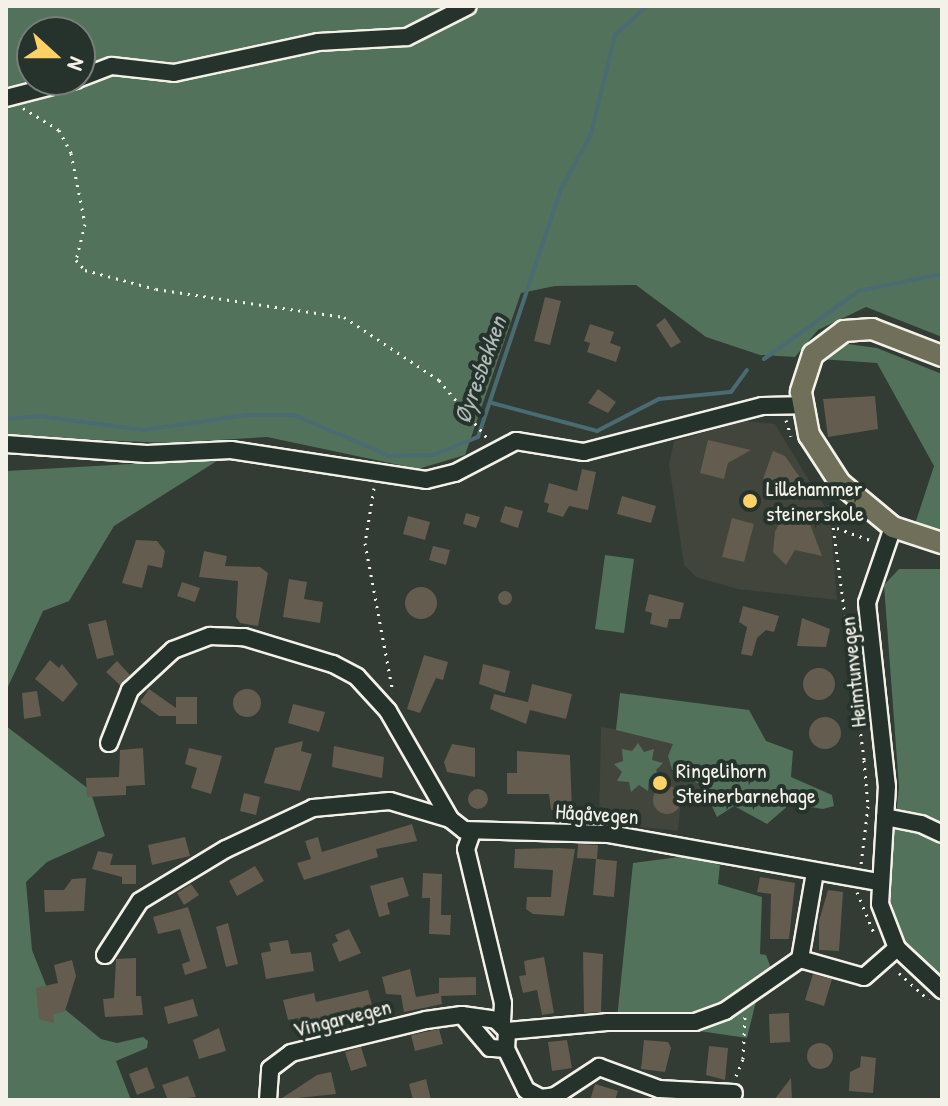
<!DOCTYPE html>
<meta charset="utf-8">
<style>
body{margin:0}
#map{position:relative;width:948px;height:1106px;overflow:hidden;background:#323b34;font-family:"Patrick Hand",sans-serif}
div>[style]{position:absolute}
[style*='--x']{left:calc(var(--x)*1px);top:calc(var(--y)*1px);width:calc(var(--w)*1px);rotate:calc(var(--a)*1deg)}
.built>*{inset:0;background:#41453c}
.green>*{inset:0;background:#52725b}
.stream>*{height:4px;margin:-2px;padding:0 2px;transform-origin:2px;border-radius:2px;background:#4b6b72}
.building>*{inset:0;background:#645c4e}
.round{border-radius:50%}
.path>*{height:3px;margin-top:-1.5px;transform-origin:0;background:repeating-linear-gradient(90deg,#f4f1e8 0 2px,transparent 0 8px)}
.roads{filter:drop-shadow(2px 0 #f4f1e8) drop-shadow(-2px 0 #f4f1e8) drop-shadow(0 2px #f4f1e8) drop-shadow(0 -2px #f4f1e8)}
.minor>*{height:16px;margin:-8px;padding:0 8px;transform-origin:8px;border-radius:8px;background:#26332d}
.major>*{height:20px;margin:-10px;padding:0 10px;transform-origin:10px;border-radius:10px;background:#706f59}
.dots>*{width:22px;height:22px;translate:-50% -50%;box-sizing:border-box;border:4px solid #26332d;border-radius:50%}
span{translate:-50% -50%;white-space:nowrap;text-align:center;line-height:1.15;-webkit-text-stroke:8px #26332d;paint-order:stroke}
.poi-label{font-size:22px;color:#f4f1e8}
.left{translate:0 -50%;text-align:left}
.street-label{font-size:22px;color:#f4f1e8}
.water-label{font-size:24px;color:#b0bbb9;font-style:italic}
.frame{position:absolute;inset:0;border:8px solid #f4f1e8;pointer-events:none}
.north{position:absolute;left:16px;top:16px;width:80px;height:80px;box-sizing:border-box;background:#26332d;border:2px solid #787f78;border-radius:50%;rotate:111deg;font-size:22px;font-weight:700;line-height:32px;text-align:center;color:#f4f1e8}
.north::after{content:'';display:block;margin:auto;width:28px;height:36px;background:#ffd166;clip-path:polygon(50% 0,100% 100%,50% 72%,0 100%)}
</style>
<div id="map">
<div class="built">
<i style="clip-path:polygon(745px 421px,775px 424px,830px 515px,837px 600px,737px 589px,696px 577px,684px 565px,669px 465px,674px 441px)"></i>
<i style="clip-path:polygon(601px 727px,682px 740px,719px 794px,682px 789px,678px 831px,599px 822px)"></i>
</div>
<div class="green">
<i style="clip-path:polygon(evenodd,6px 6px,942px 6px,942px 337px,866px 307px,818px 330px,795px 357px,760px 355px,706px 337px,636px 285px,555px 286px,521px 293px,465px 455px,418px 469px,267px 437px,167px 443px,6px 436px,6px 6px,32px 32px,80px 32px,80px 80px,32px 80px,32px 32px)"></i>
<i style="clip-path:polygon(848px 344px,877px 348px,942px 374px,942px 531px,915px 524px,934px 466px,877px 363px,819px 359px)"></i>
<i style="clip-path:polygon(220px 459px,114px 526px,69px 601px,43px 611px,6px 691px,6px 471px)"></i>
<i style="clip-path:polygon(605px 555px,634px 559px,624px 633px,595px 629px)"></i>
<i style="clip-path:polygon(899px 569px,942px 569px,942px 982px,903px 941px,888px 892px,899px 787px,884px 585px)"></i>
<i style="clip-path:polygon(620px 693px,749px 710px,766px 741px,793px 751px,791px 777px,832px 795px,834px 806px,823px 809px,790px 804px,767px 824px,734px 806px,717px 817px,702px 785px,673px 773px,668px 756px,673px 744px,616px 730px)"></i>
<i style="clip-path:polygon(6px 726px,90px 790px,105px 836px,47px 862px,26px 882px,32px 950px,51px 998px,101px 1039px,117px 1043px,143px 1037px,148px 1041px,147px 1048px,116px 1061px,131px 1100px,6px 1100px)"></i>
<i style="clip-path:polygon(638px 743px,644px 752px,654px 749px,652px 760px,663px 763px,656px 770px,661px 780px,649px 779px,648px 791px,639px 785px,631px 792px,629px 782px,617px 781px,622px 772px,614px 764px,623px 761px,622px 749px,632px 751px)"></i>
<i style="clip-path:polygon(687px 856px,720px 865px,718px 884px,762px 897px,760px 954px,766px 955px,772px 971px,758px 993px,747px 1038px,617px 1019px,633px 863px)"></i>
</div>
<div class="stream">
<i style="--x:764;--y:359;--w:117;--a:-35.6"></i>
<i style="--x:859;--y:291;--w:85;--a:-11.6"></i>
<i style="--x:492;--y:403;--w:109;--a:14.9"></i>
<i style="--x:597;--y:431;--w:70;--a:-27.3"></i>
<i style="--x:659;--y:399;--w:72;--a:-5.6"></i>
<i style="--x:731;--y:392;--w:27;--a:-54"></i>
<i style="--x:6;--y:419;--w:32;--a:-5"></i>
<i style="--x:38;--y:416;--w:107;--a:7.5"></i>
<i style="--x:144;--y:430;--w:104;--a:-8.3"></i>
<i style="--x:247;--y:415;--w:47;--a:0"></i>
<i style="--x:294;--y:415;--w:104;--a:23.1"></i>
<i style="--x:390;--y:456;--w:43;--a:-1.3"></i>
<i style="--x:433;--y:455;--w:48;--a:-21.8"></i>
<i style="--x:478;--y:437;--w:262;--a:-71.5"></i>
<i style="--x:561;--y:189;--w:63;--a:-61.4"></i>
<i style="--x:591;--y:134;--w:102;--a:-76.4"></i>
<i style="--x:615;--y:35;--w:43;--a:-42.2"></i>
</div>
<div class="building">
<i style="clip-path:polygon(545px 297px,561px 301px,550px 345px,534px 341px)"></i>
<i style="clip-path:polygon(665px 318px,681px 342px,671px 348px,656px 325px)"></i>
<i style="clip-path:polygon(590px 324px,614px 332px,610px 343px,621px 347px,616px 362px,587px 352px,590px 343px,584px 341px)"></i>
<i style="clip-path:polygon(598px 389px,616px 402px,608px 413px,588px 403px)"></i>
<i style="clip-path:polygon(875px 396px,878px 429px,828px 437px,823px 399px)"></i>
<i style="clip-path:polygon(708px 440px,751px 450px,728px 463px,724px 479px,700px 473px)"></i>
<i style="clip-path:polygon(773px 451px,785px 456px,806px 486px,792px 501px,763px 479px)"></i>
<i style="clip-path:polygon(582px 469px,596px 472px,588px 510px,569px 506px,563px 517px,547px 512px,549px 504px,544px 502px,549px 483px,577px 491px)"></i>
<i style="clip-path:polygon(622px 496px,656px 506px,651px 523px,617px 514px)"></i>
<i style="clip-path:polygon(505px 506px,523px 511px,518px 528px,500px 522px)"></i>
<i style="clip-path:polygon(805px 511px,822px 556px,795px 550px,786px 565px,773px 552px,775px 532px,784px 512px)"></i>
<i style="clip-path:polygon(466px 513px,480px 517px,476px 528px,463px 524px)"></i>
<i style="clip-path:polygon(408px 516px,430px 522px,425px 540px,403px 534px)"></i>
<i style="clip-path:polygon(732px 518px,754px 524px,744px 562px,722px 557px)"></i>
<i style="clip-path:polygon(136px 540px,157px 541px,165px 551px,162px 568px,148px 565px,142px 588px,122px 583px)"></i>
<i style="clip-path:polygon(433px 546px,450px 550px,446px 565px,429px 560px)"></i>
<i style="clip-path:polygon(204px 551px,227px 556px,225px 566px,260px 567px,268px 573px,258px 626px,240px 623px,236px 617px,238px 581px,199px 577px)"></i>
<i style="clip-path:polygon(289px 579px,307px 582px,304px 599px,323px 602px,320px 623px,283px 617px)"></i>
<i style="clip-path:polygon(182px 582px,200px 588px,195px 602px,177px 596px)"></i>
<i class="round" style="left:405px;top:587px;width:32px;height:32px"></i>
<i class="round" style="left:498px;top:591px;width:14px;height:14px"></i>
<i style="clip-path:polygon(649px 594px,684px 603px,680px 619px,669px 619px,667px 628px,650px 624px,652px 613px,645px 611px)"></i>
<i style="clip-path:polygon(743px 606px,779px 616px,774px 632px,766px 630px,757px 638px,752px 656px,741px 654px,747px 627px,739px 622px)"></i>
<i style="clip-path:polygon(802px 618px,830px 629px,826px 647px,797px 646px)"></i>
<i style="clip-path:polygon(106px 620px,114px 655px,97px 659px,88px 624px)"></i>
<i style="clip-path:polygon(424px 655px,448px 662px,443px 680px,436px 678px,420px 713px,407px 709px)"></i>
<i style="clip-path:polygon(50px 660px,59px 668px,62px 664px,78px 684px,63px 702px,35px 679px)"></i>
<i style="clip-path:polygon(117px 661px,130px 675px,120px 685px,106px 672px)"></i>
<i style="clip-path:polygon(483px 664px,510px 671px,505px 693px,479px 684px)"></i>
<i class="round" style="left:803px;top:668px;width:32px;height:32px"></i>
<i style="clip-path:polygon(532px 684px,572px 694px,566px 719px,530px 710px,526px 724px,490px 709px,494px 694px,528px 702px)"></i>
<i class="round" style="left:233px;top:689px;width:28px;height:28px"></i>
<i style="clip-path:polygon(149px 689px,176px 708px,176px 697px,197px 697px,197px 724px,176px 724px,176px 716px,159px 716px,140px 702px)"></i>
<i style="clip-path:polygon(37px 691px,41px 716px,24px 719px,22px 693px)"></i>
<i style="clip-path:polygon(293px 704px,325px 712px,319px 732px,288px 723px)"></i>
<i class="round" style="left:809px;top:717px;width:32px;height:32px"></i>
<i style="clip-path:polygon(303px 741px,301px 751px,312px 754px,300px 791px,264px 783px,275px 748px)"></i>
<i style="clip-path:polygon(452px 744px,475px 748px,475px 777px,447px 772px,444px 762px)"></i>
<i style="clip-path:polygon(334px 746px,384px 757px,382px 778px,332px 767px)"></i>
<i style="clip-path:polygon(143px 748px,145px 785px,126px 786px,126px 795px,87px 797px,86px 778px,119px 777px,120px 750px)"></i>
<i style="clip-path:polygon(189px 748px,222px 756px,211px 794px,191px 788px,197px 768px,185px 764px)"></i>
<i style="clip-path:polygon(517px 751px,570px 755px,572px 810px,551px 810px,549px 794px,507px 794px,507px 773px,517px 773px)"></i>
<i class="round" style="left:653px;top:786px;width:28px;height:28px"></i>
<i class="round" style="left:468px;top:789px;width:20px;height:20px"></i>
<i style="clip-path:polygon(244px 793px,260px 797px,256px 815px,240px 811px)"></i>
<i style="clip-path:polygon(412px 824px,417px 841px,376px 849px,378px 857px,304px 880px,297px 863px,311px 859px,305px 841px,318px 837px,322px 852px)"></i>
<i style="clip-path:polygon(185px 837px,190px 856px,152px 865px,148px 845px)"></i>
<i style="clip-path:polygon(578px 844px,598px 845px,597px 859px,617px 861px,614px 897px,593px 895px,596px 859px,577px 858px)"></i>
<i style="clip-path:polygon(558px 848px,575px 849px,564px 916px,533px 914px,526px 909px,527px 897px,551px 897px,553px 870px,514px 868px,515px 849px)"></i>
<i style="clip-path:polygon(98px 851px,113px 854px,110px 865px,136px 865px,136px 884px,122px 884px,122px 877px,92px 869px)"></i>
<i style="clip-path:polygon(255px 866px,264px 881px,237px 896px,229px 881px)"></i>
<i style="clip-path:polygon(423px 873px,442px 874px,441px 915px,451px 915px,450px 935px,429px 934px,430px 898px,422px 898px)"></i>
<i style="clip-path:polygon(403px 877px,409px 896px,387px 903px,390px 914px,379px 917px,370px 886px)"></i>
<i style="clip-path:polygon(760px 877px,795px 883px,789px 939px,770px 939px,771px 894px,757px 892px)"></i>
<i style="clip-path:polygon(86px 878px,84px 911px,45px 912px,44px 890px,64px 890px,72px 879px)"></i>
<i style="clip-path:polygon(191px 884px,199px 895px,184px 905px,177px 893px)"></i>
<i style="clip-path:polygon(828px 890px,843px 892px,839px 951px,819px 950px,819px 921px)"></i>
<i style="clip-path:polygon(188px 907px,207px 968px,185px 975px,182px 964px,190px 961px,180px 929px,158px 934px,153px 917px)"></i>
<i style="clip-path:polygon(228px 923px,238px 964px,226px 967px,216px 927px)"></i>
<i style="clip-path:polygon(349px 929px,361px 953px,339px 962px,332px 944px,338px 941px,335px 935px)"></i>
<i style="clip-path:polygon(288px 940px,291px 954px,311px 952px,314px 971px,266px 979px,261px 953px,271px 951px,269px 943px)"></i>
<i style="clip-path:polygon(583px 952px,603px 954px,601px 1012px,584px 1013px)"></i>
<i style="clip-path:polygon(544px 957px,554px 1013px,542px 1015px,537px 990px,523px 993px,519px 976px,526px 975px,524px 961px)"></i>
<i style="clip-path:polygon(136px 958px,136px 996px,141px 996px,143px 1015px,105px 1017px,103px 999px,114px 998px,116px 959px)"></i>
<i style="clip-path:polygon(72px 960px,76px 976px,65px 1011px,53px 1015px,54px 1023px,39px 1019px,36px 988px,58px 983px,54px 965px)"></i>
<i style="clip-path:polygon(410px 969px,416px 997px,439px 993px,439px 978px,476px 977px,476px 995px,441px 996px,442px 1004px,404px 1012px,401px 995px,386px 994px,382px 977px)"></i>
<i style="clip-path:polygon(813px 974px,832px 979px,824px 1006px,805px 1000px)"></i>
<i style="clip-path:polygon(368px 990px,373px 1009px,364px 1011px,367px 1023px,356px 1026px,353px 1014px,316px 1023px,318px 1031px,302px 1035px,298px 1018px,288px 1020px,283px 1000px,314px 993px,316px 1002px)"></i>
<i style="clip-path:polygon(193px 999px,198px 1016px,168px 1024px,164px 1007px)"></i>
<i style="clip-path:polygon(789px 1013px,790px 1042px,770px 1043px,769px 1014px)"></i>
<i style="clip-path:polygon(219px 1028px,226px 1051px,199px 1059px,193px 1040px)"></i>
<i style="clip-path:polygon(439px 1029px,443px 1044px,415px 1051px,411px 1035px)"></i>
<i style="clip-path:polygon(567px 1040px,572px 1068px,552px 1071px,548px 1042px)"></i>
<i style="clip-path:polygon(644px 1040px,668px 1042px,671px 1048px,665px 1072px,641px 1069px)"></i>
<i class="round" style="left:807px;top:1043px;width:26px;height:26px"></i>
<i style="clip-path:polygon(709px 1046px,728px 1048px,725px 1080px,706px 1075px)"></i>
<i style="clip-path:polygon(361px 1047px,367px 1066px,351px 1071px,345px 1052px)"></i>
<i style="clip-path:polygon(861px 1056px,876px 1058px,873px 1093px,849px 1091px,850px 1072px,860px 1067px)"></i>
<i style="clip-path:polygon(147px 1067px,155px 1088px,137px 1095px,129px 1074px)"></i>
<i style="clip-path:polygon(331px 1072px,336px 1094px,279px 1100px,317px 1075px)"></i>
<i style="clip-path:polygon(188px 1076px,196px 1097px,168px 1100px,162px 1085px)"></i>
<i style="clip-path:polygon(791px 1078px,792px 1100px,774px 1100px)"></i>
<i style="clip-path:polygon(426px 1079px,431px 1100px,413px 1100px,409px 1084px)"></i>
<i style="clip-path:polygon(595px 1084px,618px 1091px,615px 1100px,590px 1100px)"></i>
</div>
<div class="path">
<i style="--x:23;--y:108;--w:42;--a:31.4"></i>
<i style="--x:59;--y:130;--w:26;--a:62"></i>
<i style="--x:71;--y:153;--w:72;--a:78.8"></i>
<i style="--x:85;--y:224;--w:37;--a:104"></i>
<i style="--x:76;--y:260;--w:13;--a:48"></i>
<i style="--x:85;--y:270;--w:73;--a:15"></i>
<i style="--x:156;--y:289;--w:190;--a:8.5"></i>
<i style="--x:344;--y:317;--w:114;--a:33.6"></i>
<i style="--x:439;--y:380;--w:77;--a:50.3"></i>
<i style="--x:786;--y:420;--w:17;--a:73"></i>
<i style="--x:374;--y:488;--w:56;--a:99.3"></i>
<i style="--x:365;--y:543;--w:152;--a:79.4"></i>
<i style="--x:829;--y:496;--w:266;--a:82.4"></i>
<i style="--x:864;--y:760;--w:46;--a:85"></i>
<i style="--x:868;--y:806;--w:59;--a:96.8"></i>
<i style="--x:837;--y:528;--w:38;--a:20"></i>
<i style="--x:857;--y:892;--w:44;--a:67.5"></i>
<i style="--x:899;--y:973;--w:40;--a:42"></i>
<i style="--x:736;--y:1076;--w:18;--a:-68"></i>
<i style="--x:743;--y:1059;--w:44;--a:-87.4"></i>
</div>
<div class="roads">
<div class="minor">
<i style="--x:80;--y:78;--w:34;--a:-21"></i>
<i style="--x:112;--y:66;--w:62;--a:6.4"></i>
<i style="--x:174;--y:73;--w:147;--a:-12.1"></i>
<i style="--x:318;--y:42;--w:89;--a:-3.2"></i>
<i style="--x:407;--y:37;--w:68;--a:-26.9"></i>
<i style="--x:6;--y:98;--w:72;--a:-14.4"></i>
<i style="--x:6;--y:444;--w:141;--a:4.1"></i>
<i style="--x:147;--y:454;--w:84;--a:-2.7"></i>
<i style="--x:231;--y:450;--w:197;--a:8.7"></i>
<i style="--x:426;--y:480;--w:30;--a:-14"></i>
<i style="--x:455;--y:473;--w:69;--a:-27.7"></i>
<i style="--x:516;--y:441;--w:69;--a:9.2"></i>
<i style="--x:584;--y:452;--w:184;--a:-14.5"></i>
<i style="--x:762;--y:406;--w:39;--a:-1"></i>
<i style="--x:893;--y:527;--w:80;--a:108.9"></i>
<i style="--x:867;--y:603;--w:184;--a:83.8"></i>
<i style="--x:887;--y:786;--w:118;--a:93.4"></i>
<i style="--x:880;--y:904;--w:47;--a:68.9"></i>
<i style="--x:897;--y:948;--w:62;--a:43"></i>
<i style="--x:109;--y:743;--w:57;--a:-68.4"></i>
<i style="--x:130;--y:690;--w:59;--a:-42.9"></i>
<i style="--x:173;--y:650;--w:40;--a:-21"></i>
<i style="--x:210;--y:636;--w:34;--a:2"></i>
<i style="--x:244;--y:637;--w:93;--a:16.9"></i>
<i style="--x:333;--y:664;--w:27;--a:28"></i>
<i style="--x:357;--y:677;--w:46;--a:47.6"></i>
<i style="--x:388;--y:711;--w:125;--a:60.1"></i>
<i style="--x:450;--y:819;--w:18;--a:38"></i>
<i style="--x:464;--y:830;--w:145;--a:1.6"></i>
<i style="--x:609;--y:834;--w:274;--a:10.1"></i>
<i style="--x:885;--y:817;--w:37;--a:11"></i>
<i style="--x:921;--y:824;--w:23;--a:25"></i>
<i style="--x:472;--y:832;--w:18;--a:109"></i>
<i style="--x:466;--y:849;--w:158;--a:76.5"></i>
<i style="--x:503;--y:1003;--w:21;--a:93"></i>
<i style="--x:105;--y:955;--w:64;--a:-57.1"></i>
<i style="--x:140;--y:901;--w:100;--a:-31.2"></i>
<i style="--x:226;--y:849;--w:96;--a:-25.2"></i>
<i style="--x:313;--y:808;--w:77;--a:-5.2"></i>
<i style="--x:390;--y:801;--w:63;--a:16.7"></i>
<i style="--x:800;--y:959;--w:66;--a:15.7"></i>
<i style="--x:864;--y:977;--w:44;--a:-41.3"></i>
<i style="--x:507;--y:1031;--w:100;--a:-5.1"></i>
<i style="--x:607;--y:1022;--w:88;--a:0"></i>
<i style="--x:695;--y:1022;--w:32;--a:-20"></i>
<i style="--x:725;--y:1011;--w:91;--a:-34.7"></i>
<i style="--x:800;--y:959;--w:88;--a:-80.2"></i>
<i style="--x:506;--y:1049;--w:46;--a:64"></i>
<i style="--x:526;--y:1090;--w:17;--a:28"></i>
<i style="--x:541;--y:1098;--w:14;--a:-8"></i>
<i style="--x:555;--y:1096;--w:53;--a:-33.4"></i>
<i style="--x:599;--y:1067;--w:64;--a:20.1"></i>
<i style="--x:659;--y:1089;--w:75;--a:3.1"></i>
<i style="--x:268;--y:1100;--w:31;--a:-86"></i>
<i style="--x:270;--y:1069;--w:26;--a:-37"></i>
<i style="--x:291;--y:1053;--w:139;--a:-13.7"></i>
<i style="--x:426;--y:1020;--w:36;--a:-8"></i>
<i style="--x:462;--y:1015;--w:34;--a:8"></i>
<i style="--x:496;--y:1020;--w:16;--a:45"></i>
<i style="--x:507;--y:1031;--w:18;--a:93"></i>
<i style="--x:506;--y:1049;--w:16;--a:-176"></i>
<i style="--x:490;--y:1048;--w:43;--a:-130.3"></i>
</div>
<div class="major">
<i style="--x:942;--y:356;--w:75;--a:-158.9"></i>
<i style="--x:872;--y:329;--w:28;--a:176"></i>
<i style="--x:844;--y:331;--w:39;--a:143"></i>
<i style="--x:813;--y:354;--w:40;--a:108"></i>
<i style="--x:801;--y:392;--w:44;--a:79.5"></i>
<i style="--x:809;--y:435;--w:57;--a:57.1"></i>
<i style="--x:840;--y:483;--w:69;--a:39.7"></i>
<i style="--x:893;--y:527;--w:52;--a:18.1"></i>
</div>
</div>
<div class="dots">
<i style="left:750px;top:501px;background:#ffd166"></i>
<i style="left:660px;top:783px;background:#ffd166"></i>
</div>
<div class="poi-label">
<span class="left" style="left:766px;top:501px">Lillehammer<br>steinerskole</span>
<span class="left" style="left:676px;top:783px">Ringelihorn<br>Steinerbarnehage</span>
</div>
<div class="street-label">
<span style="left:853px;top:672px;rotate:-96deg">Heimtunvegen</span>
<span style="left:597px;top:814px;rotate:4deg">Hågåvegen</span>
<span style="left:342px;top:1018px;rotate:-14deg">Vingarvegen</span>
</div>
<div class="water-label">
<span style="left:480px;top:370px;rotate:-70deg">Øyresbekken</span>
</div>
<div class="frame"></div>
<div class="north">N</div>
</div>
